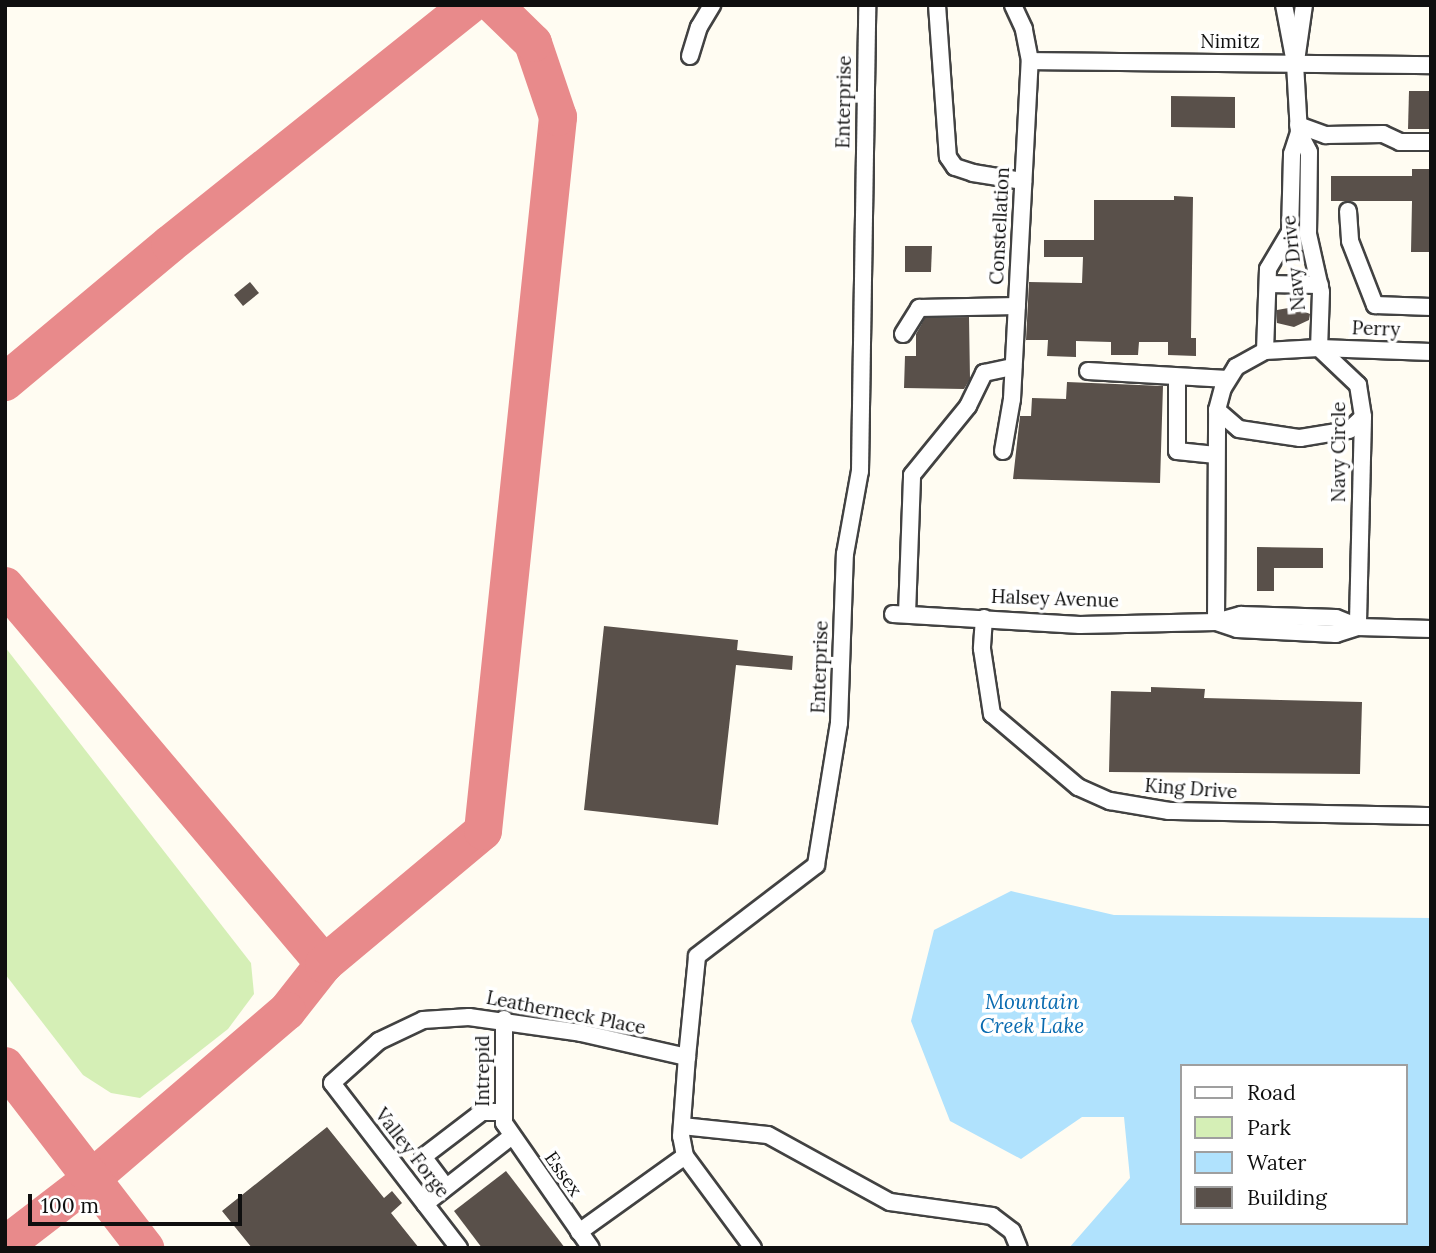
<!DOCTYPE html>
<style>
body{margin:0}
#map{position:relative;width:1436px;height:1253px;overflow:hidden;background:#fffcf2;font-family:Lora,serif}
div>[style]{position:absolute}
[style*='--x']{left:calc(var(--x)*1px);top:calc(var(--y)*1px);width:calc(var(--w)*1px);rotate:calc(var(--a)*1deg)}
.green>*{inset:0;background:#d5efb6}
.water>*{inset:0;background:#b0e2fd}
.taxiway>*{height:38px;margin:-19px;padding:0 19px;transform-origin:19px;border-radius:19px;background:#e88a8b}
.building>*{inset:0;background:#59504a}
.roads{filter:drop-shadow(2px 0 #424242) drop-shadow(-2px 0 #424242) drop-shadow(0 2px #424242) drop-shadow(0 -2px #424242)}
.minor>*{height:16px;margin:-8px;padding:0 8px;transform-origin:8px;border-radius:8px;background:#fff}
span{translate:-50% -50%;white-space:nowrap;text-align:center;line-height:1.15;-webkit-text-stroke:7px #fff;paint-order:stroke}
.street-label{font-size:19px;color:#0f0f0f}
.water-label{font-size:21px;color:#0a6bb0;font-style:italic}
.frame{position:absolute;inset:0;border:7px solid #0f0f0f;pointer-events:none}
.legend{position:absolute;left:1180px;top:1064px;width:228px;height:161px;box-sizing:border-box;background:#fff;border:2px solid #9f9f9f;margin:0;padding:9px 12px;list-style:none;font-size:21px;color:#0f0f0f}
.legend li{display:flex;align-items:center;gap:14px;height:35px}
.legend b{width:35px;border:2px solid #9f9f9f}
.scale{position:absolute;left:28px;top:1194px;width:214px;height:32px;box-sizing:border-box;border:4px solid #0f0f0f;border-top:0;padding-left:9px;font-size:21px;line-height:24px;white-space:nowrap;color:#0f0f0f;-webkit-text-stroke:5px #fff;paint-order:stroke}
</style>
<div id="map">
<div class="green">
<i style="clip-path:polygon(5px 647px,251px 963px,254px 994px,228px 1029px,140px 1098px,111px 1093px,83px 1075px,5px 974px)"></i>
</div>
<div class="water">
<i style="clip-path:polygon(evenodd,1011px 891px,1114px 915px,1431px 918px,1431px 1248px,1069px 1248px,1130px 1178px,1124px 1117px,1082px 1117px,1021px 1159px,950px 1121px,911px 1021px,934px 930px,1011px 891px,1182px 1066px,1406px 1066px,1406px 1223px,1182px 1223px,1182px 1066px)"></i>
</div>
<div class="taxiway">
<i style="--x:5;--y:382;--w:215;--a:-39.9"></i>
<i style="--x:170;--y:244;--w:383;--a:-38.6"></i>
<i style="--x:5;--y:586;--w:495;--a:49.8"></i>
<i style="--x:324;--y:964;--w:60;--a:128.2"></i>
<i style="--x:287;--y:1011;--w:258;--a:139.4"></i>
<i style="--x:91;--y:1179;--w:108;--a:142.5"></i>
<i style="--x:324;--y:964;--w:207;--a:-39.9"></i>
<i style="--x:483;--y:831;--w:718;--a:-84"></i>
<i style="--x:558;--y:117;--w:78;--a:-108.7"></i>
<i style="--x:533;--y:43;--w:54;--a:-135.7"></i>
<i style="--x:5;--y:1066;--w:230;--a:52.4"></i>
</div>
<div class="building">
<i style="clip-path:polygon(1409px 91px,1431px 91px,1431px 129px,1408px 129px)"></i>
<i style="clip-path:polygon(1171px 96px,1235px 97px,1235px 128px,1171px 127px)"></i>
<i style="clip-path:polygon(1412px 169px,1431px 169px,1431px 252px,1411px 252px,1412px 201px,1331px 201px,1331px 176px,1412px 176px)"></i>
<i style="clip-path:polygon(1174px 196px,1193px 197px,1191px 338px,1196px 338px,1196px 356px,1168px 355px,1168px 342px,1139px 342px,1138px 355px,1111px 355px,1111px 342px,1076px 341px,1076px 357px,1047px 356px,1048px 340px,1026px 340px,1029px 282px,1082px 283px,1083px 257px,1044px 257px,1044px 240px,1094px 240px,1094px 200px,1174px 200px)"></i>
<i style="clip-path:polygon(905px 246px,932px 246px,931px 272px,905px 272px)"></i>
<i style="clip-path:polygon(250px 282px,259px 293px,243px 306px,234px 295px)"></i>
<i style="clip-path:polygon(1294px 307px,1310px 314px,1309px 320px,1294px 327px,1277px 323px,1277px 310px)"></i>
<i style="clip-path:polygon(969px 317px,970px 379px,964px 389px,904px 388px,905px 356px,916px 356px,916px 334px,925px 318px)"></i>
<i style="clip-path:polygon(1067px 382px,1163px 386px,1160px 483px,1013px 479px,1020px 416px,1031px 416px,1032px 398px,1066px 399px)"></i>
<i style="clip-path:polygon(1257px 547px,1323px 548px,1323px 568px,1274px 568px,1274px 591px,1257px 591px)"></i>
<i style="clip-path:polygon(604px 626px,738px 640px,737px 650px,793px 656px,792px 670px,736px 665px,718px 825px,584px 810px)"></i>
<i style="clip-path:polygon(1151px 687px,1205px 689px,1204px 698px,1362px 702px,1360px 774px,1109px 772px,1111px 691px,1151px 692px)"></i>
<i style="clip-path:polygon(327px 1127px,384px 1198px,392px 1191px,402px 1203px,391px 1213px,419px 1248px,252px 1248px,222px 1211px)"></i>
<i style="clip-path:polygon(506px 1171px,565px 1248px,482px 1248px,454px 1211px)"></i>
</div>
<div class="roads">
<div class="minor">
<i style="--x:937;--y:5;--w:152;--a:85.9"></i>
<i style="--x:948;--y:157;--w:12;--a:55"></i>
<i style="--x:955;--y:167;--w:19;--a:18"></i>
<i style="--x:973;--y:173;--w:51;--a:9.1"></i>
<i style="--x:690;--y:56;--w:30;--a:-73"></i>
<i style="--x:699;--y:27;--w:26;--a:-59"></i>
<i style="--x:1030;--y:61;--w:401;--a:0.6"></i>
<i style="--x:1296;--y:61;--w:57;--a:-81.9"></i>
<i style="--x:1298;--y:125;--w:30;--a:20"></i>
<i style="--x:1326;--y:135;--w:57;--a:-1"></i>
<i style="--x:1383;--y:134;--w:19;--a:25"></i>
<i style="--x:1400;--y:142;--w:31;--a:0"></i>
<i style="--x:1299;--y:133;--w:21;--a:62"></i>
<i style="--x:1309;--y:152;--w:82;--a:90.7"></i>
<i style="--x:1308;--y:234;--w:59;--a:77.4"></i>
<i style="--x:1321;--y:292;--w:56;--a:92"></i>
<i style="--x:1319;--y:348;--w:112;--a:2"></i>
<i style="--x:1348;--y:211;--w:30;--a:86"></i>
<i style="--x:1350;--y:241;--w:69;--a:68.7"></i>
<i style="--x:1375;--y:305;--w:56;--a:2"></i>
<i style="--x:1268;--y:284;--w:52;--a:1.1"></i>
<i style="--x:903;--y:334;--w:31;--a:-58"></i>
<i style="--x:919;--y:308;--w:98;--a:-1.2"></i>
<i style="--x:1265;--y:351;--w:82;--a:-87.9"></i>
<i style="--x:1268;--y:269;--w:43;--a:-59.3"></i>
<i style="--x:1290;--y:232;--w:78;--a:-88.5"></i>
<i style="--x:1292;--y:154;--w:22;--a:-72"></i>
<i style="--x:1299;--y:133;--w:70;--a:-93.3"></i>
<i style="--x:1295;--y:63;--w:59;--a:-100.7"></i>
<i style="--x:1088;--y:371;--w:140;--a:3.3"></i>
<i style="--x:1177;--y:377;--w:74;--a:90"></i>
<i style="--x:1177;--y:451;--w:39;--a:6"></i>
<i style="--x:1217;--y:410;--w:29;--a:41"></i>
<i style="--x:1239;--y:429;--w:62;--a:8.4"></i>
<i style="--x:1300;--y:438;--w:50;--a:-9.3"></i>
<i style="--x:1349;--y:430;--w:19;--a:-43"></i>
<i style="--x:1003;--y:451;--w:53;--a:-80.2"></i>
<i style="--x:1012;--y:399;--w:338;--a:-87"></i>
<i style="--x:1030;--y:61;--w:33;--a:-101"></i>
<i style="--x:1024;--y:29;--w:26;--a:-115"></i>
<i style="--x:893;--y:614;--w:187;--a:3.4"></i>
<i style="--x:1080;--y:625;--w:136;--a:-1.3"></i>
<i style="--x:1216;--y:622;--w:26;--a:-16"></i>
<i style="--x:1241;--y:615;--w:95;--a:1.8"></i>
<i style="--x:1336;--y:618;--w:24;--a:22"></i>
<i style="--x:907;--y:614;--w:139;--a:-87.9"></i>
<i style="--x:912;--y:475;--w:89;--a:-50.9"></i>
<i style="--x:968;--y:406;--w:37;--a:-64"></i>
<i style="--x:984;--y:373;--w:30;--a:-12"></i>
<i style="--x:984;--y:618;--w:31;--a:94"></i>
<i style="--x:982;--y:649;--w:66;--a:81.3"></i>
<i style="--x:992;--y:714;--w:113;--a:40.3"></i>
<i style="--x:1078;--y:787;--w:35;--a:24"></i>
<i style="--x:1110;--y:801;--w:60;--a:9.6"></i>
<i style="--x:1169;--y:811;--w:262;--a:1.1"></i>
<i style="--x:1216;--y:622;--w:212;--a:-89.7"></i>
<i style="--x:1217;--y:410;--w:23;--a:-75"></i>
<i style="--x:1223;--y:388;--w:25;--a:-58"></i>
<i style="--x:1236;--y:367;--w:33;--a:-29"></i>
<i style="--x:1265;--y:351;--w:54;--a:-3.2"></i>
<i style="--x:1319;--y:348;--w:54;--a:43.5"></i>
<i style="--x:1358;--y:385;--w:32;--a:81"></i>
<i style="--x:1363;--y:417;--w:210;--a:91.4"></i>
<i style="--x:1216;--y:622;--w:22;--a:18"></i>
<i style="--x:1237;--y:629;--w:99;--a:2.9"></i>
<i style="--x:1336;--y:634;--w:23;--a:-18"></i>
<i style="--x:1358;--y:627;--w:73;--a:1.6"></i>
<i style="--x:504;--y:1019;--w:104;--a:90"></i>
<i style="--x:504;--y:1123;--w:152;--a:55.2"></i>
<i style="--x:682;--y:1126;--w:86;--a:6"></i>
<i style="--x:768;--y:1135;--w:139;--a:28.8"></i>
<i style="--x:890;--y:1202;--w:103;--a:7.8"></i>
<i style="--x:992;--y:1216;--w:25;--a:37"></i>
<i style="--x:1012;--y:1231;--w:18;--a:68"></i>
<i style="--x:446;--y:1187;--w:38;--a:-127"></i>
<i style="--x:423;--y:1157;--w:74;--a:-37.3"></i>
<i style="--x:482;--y:1112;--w:22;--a:0"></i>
<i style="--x:425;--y:1204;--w:110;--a:-38"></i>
<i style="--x:579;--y:1232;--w:130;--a:-35.6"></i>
<i style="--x:459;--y:1248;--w:208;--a:-127.6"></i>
<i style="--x:332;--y:1083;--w:63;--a:-41.8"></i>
<i style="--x:379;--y:1041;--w:49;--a:-25.5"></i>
<i style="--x:423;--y:1020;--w:46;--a:-3.7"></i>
<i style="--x:469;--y:1017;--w:113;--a:8.1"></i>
<i style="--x:581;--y:1033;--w:109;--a:12.8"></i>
<i style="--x:753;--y:1248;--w:114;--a:-126.5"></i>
<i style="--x:685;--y:1156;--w:20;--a:-101"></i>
<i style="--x:681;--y:1136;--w:79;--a:-85.7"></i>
<i style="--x:687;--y:1057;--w:101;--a:-84.3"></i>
<i style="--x:697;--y:956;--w:150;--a:-37.4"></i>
<i style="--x:816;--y:865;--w:144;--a:-80.8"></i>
<i style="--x:839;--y:723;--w:169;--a:-88"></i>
<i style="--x:845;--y:554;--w:84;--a:-79.8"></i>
<i style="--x:860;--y:471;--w:466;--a:-89.1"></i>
</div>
</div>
<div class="street-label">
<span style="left:1230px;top:42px">Nimitz</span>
<span style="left:844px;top:102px;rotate:-89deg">Enterprise</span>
<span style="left:1000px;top:226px;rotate:-87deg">Constellation</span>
<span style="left:1294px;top:263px;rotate:-96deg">Navy Drive</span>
<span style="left:1376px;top:329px;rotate:2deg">Perry</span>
<span style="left:1339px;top:452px;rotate:-90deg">Navy Circle</span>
<span style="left:1055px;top:599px;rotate:2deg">Halsey Avenue</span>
<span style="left:820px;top:667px;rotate:-88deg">Enterprise</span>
<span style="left:1191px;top:789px;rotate:4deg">King Drive</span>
<span style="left:566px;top:1013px;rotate:11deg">Leatherneck Place</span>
<span style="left:483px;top:1071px;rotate:-90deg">Intrepid</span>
<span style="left:412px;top:1153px;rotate:52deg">Valley Forge</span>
<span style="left:563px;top:1174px;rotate:55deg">Essex</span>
</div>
<div class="water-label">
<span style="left:1032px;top:1014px">Mountain<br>Creek Lake</span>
</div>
<div class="frame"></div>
<ul class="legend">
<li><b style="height:9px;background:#fff"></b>Road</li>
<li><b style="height:19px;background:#d5efb6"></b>Park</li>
<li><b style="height:19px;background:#b0e2fd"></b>Water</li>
<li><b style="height:19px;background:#59504a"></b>Building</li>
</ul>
<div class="scale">100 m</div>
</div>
